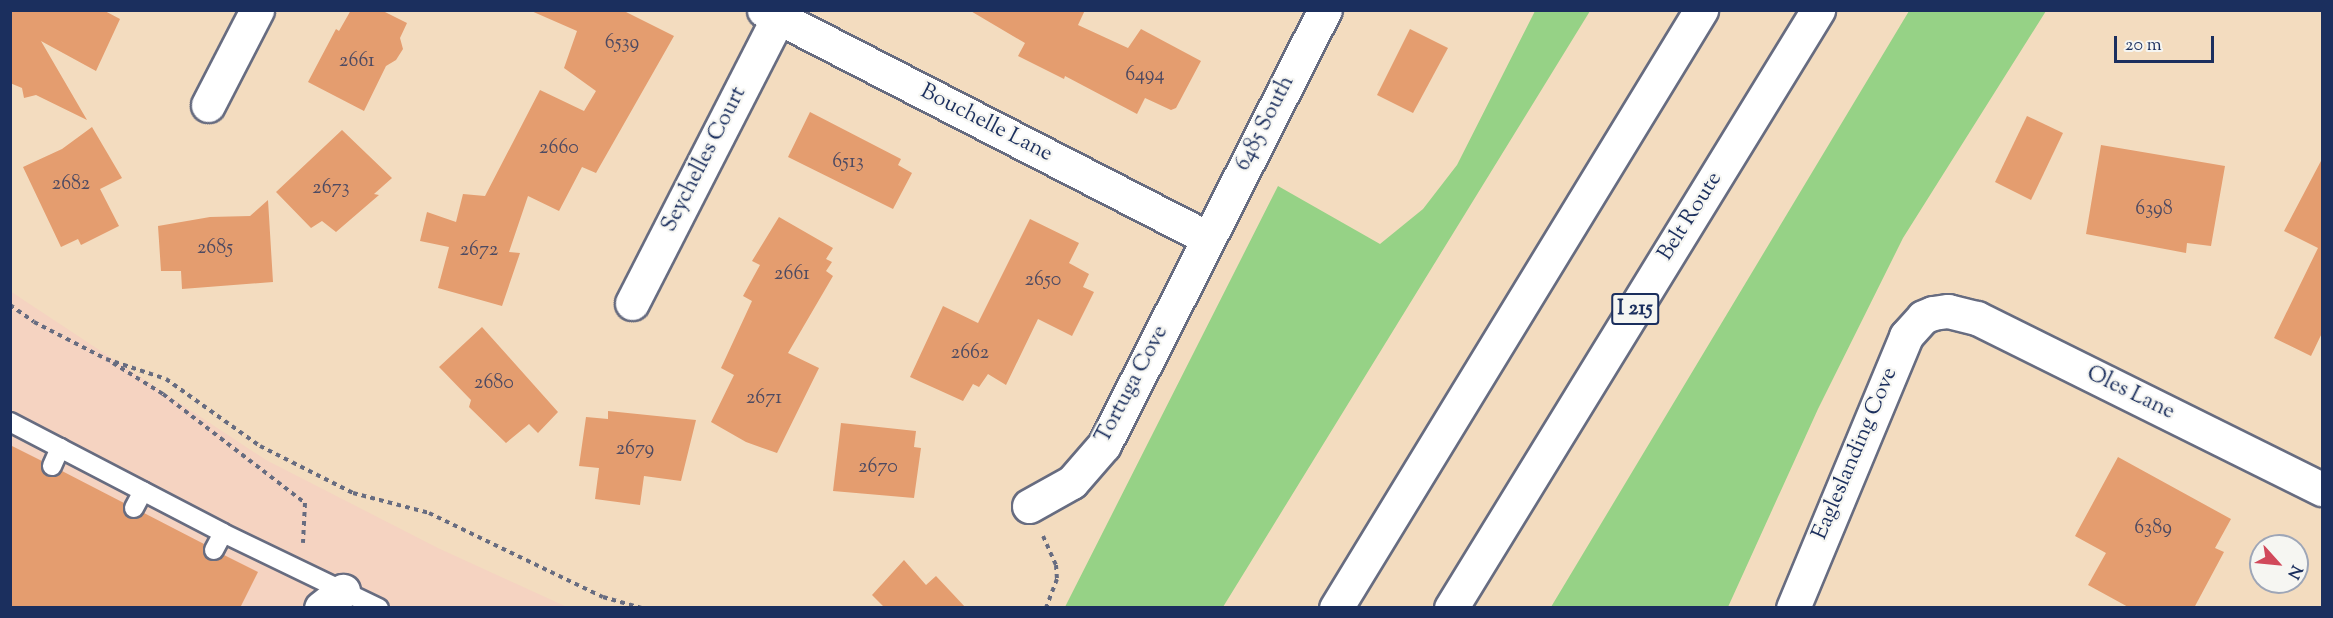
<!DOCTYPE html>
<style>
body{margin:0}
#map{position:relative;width:2333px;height:618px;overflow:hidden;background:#f3dcbf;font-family:"Sorts Mill Goudy",serif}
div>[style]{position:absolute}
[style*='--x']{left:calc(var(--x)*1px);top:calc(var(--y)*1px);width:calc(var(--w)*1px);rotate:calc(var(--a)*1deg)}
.built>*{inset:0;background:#f5d3c1}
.green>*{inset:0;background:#96d286}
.building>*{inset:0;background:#e49d6f}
.path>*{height:4px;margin-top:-2px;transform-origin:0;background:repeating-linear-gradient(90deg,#676c80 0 4.5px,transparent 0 9px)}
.roads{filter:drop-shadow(2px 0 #676c80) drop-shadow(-2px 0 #676c80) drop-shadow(0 2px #676c80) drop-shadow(0 -2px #676c80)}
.lane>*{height:18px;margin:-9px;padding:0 9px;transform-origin:9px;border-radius:9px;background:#fff}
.street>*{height:33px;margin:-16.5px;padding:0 16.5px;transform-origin:16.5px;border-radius:16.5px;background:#fff}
.highway>*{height:33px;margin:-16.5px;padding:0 16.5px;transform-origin:16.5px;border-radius:16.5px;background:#fff}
span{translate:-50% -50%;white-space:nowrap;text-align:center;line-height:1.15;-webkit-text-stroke:4.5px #f6f6f2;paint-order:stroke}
.number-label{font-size:20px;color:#4d4a62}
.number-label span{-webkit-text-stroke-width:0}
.shield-label span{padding:2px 4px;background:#f6f6f2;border:2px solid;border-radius:4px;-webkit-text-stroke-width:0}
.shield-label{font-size:21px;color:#1b2f5e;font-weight:700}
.street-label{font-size:22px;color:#1b2f5e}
.frame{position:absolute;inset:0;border:12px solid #1b2f5e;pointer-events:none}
.north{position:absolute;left:2249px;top:534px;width:60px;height:60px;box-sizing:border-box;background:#f6f6f2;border:2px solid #9ea6b7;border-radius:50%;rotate:117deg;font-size:16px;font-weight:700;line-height:24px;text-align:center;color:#1b2f5e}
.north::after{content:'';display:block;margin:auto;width:21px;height:27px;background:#d1495b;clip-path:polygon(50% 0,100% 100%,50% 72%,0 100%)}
.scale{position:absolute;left:2114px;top:36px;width:100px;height:27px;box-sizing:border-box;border:3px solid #1b2f5e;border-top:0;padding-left:8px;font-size:18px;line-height:21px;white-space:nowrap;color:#1b2f5e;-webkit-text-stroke:4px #f6f6f2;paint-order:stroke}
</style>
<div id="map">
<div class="built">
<i style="clip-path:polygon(10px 291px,266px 460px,438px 548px,567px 607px,11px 607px)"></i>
</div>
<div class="green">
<i style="clip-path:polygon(1535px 11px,1590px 11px,1223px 607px,1065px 607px,1278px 186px,1380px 244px,1423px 209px,1457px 165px)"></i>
<i style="clip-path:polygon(1909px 11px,2046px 11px,1903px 238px,1818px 409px,1728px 607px,1551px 607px)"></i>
</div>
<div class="building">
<i style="clip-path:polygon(10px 10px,103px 10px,120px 19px,96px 71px,41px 41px,87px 120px,36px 95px,24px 98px,22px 88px,10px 83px)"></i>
<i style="clip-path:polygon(351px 10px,381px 10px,407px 23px,400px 38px,403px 49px,396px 60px,386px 66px,364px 111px,308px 82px,336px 29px,339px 31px)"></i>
<i style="clip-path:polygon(529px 10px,622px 10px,674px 36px,596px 173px,582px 167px,559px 211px,528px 196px,509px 252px,520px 253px,502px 306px,438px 288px,449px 247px,420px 241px,427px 212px,456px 222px,463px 194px,485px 196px,540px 90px,584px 111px,596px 91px,564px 68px,577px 31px)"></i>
<i style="clip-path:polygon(969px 10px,1085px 10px,1078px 25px,1128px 48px,1141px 29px,1201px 61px,1176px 108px,1171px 110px,1145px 98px,1137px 114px,1065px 76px,1064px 79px,1018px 56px,1025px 43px)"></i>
<i style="clip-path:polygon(1410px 29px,1448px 48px,1413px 113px,1377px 95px)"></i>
<i style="clip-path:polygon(810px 112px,901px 159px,898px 165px,912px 173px,893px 209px,788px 157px)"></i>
<i style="clip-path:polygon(2027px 116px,2063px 133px,2031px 200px,1995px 182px)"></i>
<i style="clip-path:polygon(92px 127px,122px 178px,100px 189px,119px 226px,81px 245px,78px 239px,61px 247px,23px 167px,62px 149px)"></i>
<i style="clip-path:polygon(342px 130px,392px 178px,374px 194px,379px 195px,336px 232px,322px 221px,311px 228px,276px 192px)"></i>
<i style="clip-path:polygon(2101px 145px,2225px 166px,2211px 246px,2187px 243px,2186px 253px,2086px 234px)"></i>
<i style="clip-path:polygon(2322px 159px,2322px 333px,2311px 356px,2274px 338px,2318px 248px,2284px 231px)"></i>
<i style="clip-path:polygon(268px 200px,273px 282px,182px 289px,181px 271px,161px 271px,158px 226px,210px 217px,250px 216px)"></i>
<i style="clip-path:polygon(779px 217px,833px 248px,826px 259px,832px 262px,826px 271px,833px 276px,788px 353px,819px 368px,777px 453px,746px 442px,711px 422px,734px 375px,721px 368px,752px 301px,743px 296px,760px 265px,752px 261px)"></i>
<i style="clip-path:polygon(1030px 219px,1079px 243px,1069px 263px,1089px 274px,1083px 287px,1094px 292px,1072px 336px,1038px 319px,1006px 385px,988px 374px,979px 387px,973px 384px,963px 401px,910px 377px,943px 306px,978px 323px)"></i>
<i style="clip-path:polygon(482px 327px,558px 412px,538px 433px,529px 424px,506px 443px,469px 407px,471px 400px,439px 367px)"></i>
<i style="clip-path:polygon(608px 411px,696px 420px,681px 481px,644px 476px,640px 505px,595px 499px,599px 468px,579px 466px,586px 417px,608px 419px)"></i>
<i style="clip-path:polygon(841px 423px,916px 431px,914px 447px,921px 448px,914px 498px,833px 491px)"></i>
<i style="clip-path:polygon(10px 445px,42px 461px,41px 468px,47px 476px,54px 477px,62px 471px,124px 503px,124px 513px,129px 518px,144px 513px,204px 544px,204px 555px,209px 560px,219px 560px,224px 555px,258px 572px,240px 608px,10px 608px)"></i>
<i style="clip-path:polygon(2118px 457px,2231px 519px,2215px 548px,2224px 552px,2194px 608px,2130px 608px,2088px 585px,2106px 553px,2075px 536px)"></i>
<i style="clip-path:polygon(904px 560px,926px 585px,936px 576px,966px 608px,885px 608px,872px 595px)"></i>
</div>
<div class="path">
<i style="--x:10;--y:305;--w:29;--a:35"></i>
<i style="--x:34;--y:322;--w:81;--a:27.2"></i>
<i style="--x:106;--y:359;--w:63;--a:18.4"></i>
<i style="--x:166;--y:379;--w:115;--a:35.5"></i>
<i style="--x:260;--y:446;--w:104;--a:26.8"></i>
<i style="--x:353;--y:493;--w:79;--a:14.7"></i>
<i style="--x:429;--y:513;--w:193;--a:25.8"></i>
<i style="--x:603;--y:597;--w:40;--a:16"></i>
<i style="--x:113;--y:363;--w:59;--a:31.8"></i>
<i style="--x:163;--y:394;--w:179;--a:37.5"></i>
<i style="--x:305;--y:503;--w:40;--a:92.9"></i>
<i style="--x:1043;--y:536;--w:32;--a:66"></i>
<i style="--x:1056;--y:565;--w:14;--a:86"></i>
<i style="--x:1057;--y:579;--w:31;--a:111"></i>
</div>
<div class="roads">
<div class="lane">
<i style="--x:10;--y:422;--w:240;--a:27.5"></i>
<i style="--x:223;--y:533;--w:173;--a:25.7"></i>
<i style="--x:52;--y:466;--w:20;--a:-66"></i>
<i style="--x:134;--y:508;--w:19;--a:-62"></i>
<i style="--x:214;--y:550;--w:19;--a:-62"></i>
</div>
<div class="street">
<i style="--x:764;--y:10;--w:499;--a:27.2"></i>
<i style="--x:208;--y:105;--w:107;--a:-62.7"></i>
<i style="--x:632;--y:303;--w:320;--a:-62.9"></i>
<i style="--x:1029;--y:506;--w:49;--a:-29.2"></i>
<i style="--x:1072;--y:482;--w:49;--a:-49.1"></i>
<i style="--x:1104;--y:445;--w:488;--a:-63.1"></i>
<i style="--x:321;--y:608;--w:28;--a:-38"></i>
<i style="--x:1793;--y:608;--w:295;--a:-67.4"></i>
<i style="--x:1906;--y:336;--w:25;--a:-48"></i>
<i style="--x:1923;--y:317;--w:11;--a:-22"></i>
<i style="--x:1933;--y:313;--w:15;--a:-8"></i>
<i style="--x:1948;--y:311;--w:30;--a:14"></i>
<i style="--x:1977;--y:318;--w:385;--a:26.4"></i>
</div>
<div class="highway">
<i style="--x:1336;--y:608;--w:701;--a:-58.6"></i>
<i style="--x:1451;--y:608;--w:702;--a:-58.46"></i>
</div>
</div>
<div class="number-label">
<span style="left:622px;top:43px">6539</span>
<span style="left:357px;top:61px">2661</span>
<span style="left:1145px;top:75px">6494</span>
<span style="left:559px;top:148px">2660</span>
<span style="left:848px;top:162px">6513</span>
<span style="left:71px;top:184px">2682</span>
<span style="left:331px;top:188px">2673</span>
<span style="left:2154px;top:209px">6398</span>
<span style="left:215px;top:248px">2685</span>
<span style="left:479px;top:250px">2672</span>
<span style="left:792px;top:274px">2661</span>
<span style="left:1043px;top:280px">2650</span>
<span style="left:970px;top:353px">2662</span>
<span style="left:494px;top:383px">2680</span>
<span style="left:764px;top:398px">2671</span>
<span style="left:635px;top:449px">2679</span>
<span style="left:878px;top:467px">2670</span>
<span style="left:2153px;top:528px">6389</span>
</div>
<div class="shield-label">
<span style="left:1635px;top:309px">I 215</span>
</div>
<div class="street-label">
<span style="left:986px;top:124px;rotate:27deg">Bouchelle Lane</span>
<span style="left:1266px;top:124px;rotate:-63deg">6485 South</span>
<span style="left:705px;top:160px;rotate:-63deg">Seychelles Court</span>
<span style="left:1691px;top:217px;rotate:-58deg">Belt Route</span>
<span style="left:1133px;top:385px;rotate:-62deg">Tortuga Cove</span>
<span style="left:2130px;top:394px;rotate:26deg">Oles Lane</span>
<span style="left:1856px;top:454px;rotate:-67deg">Eagleslanding Cove</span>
</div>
<div class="frame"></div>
<div class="north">N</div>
<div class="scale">20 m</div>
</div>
